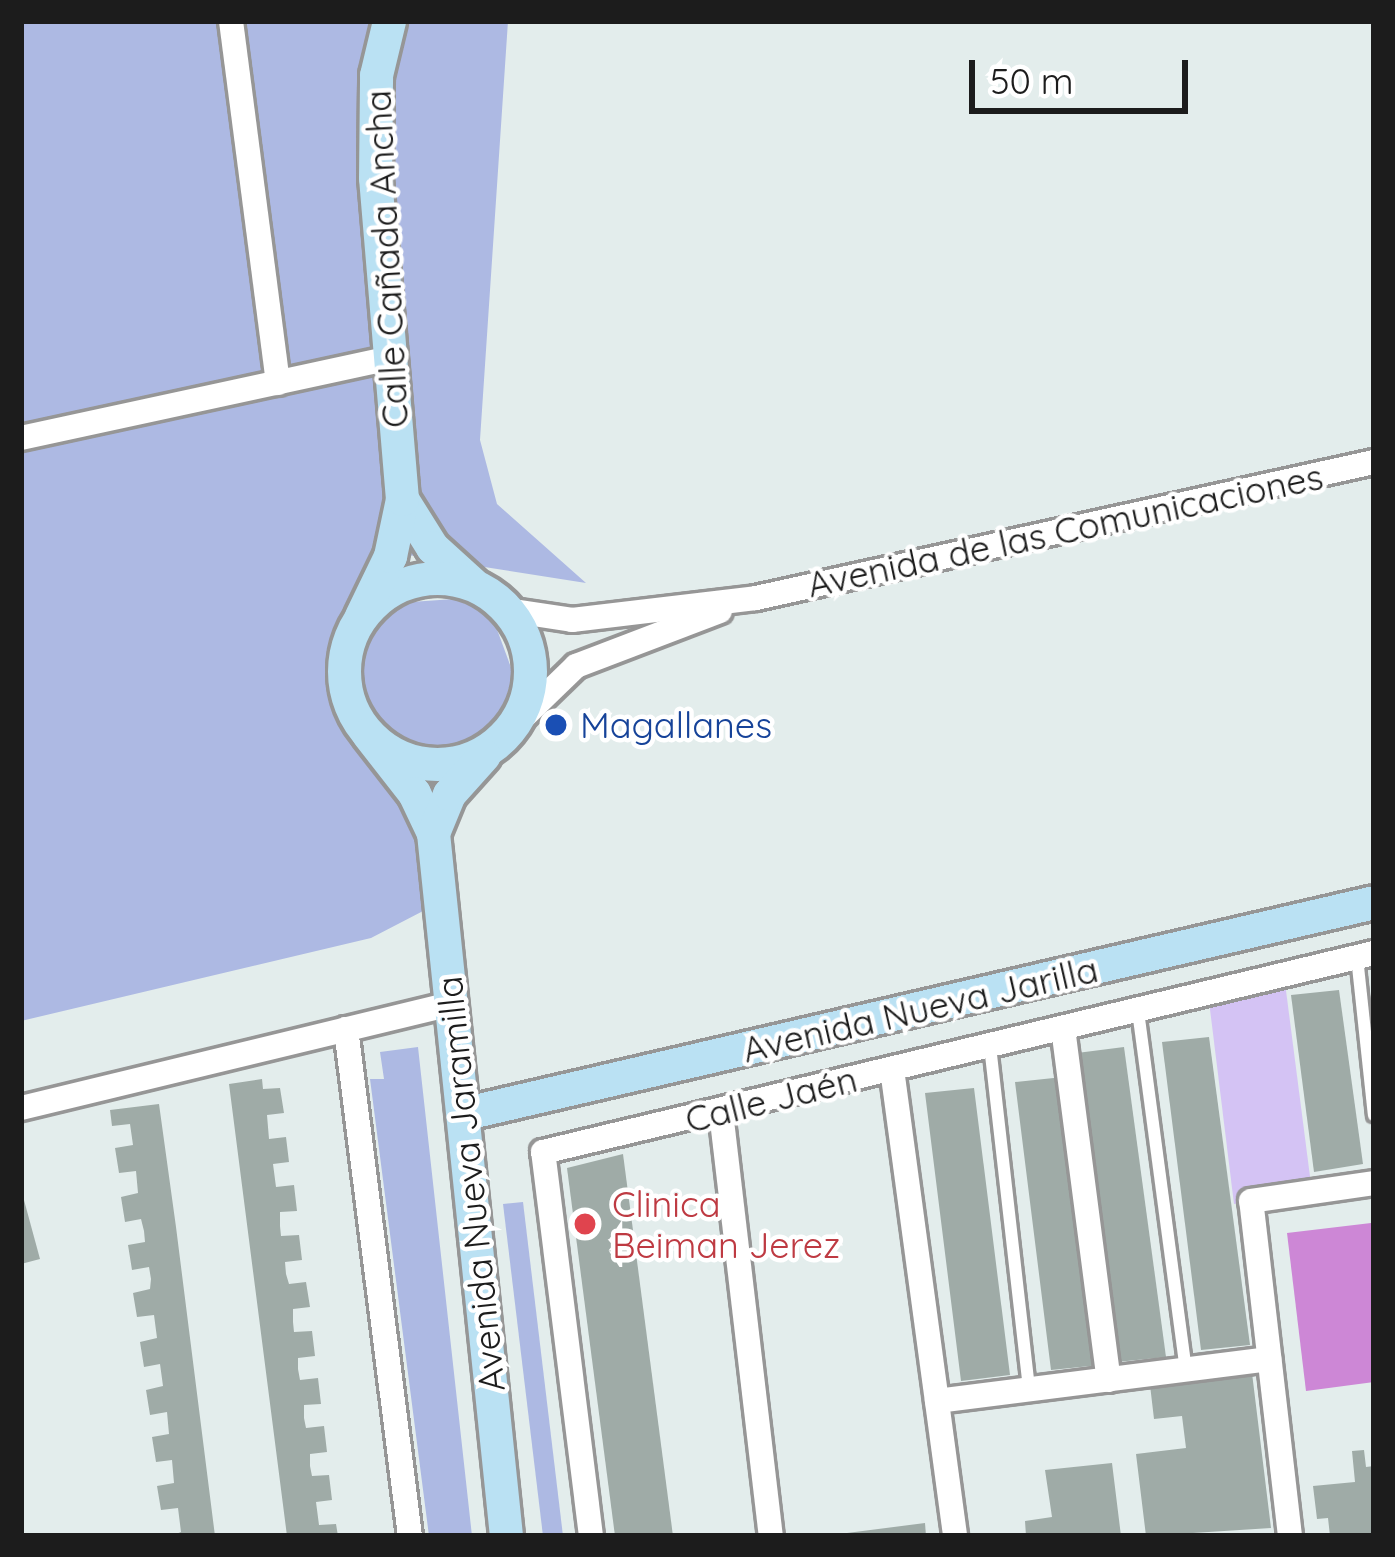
<!DOCTYPE html>
<meta charset="utf-8">
<style>
body{margin:0}
#map{position:relative;width:1395px;height:1557px;overflow:hidden;background:#e3edec;font-family:Quicksand,sans-serif}
div>[style]{position:absolute}
[style*='--x']{left:calc(var(--x)*1px);top:calc(var(--y)*1px);width:calc(var(--w)*1px);rotate:calc(var(--a)*1deg)}
.grass>*{inset:0;background:#adb9e3}
.park>*{inset:0;background:#d4c3f4}
.pitch>*{inset:0;background:#cd87d6}
.building>*{inset:0;background:#9faba7}
.roads{filter:drop-shadow(3px 0 #969696) drop-shadow(-3px 0 #969696) drop-shadow(0 3px #969696) drop-shadow(0 -3px #969696)}
.lane>*{height:12px;margin:-6px;padding:0 6px;transform-origin:6px;border-radius:6px;background:#fff}
.street>*{height:24px;margin:-12px;padding:0 12px;transform-origin:12px;border-radius:12px;background:#fff}
.secondary>*{height:33px;margin:-16.5px;padding:0 16.5px;transform-origin:16.5px;border-radius:16.5px;background:#bae1f3}
.secondary>.ring{margin:-16.5px;padding:0;box-sizing:content-box;background:none;border:33px solid #bae1f3;border-radius:50%}
.dots>*{width:33px;height:33px;translate:-50% -50%;box-sizing:border-box;border:6px solid #fff;border-radius:50%}
span{translate:-50% -50%;white-space:nowrap;text-align:center;line-height:1.15;-webkit-text-stroke:9px #fff;paint-order:stroke}
.street-label{font-size:36px;color:#1c1c1c}
.transit-label{font-size:36px;color:#164399}
.left{translate:0 -50%;text-align:left}
.health-label{font-size:36px;color:#be3a42}
.frame{position:absolute;inset:0;border:24px solid #1c1c1c;pointer-events:none}
.scale{position:absolute;left:969px;top:60px;width:219px;height:54px;box-sizing:border-box;border:6px solid #1c1c1c;border-top:0;padding-left:15px;font-size:36px;line-height:42px;white-space:nowrap;color:#1c1c1c;-webkit-text-stroke:9px #fff;paint-order:stroke}
</style>
<div id="map">
<div class="grass">
<i style="clip-path:polygon(21px 21px,508px 21px,480px 440px,497px 504px,586px 583px,408px 555px,411px 602px,454px 599px,474px 607px,495px 624px,513px 673px,503px 710px,486px 730px,453px 747px,418px 746px,425px 910px,371px 938px,21px 1021px)"></i>
<i style="clip-path:polygon(418px 1047px,472px 1536px,429px 1536px,370px 1079px,384px 1079px,380px 1052px)"></i>
<i style="clip-path:polygon(523px 1202px,563px 1536px,543px 1536px,503px 1204px)"></i>
</div>
<div class="park">
<i style="clip-path:polygon(1284px 975px,1312px 1192px,1234px 1204px,1208px 993px)"></i>
</div>
<div class="pitch">
<i style="clip-path:polygon(1371px 1223px,1374px 1382px,1306px 1391px,1287px 1233px)"></i>
</div>
<div class="building">
<i style="clip-path:polygon(1339px 990px,1363px 1164px,1314px 1172px,1291px 995px)"></i>
<i style="clip-path:polygon(1209px 1037px,1250px 1345px,1201px 1350px,1162px 1042px)"></i>
<i style="clip-path:polygon(1124px 1047px,1166px 1357px,1117px 1362px,1077px 1053px)"></i>
<i style="clip-path:polygon(1063px 1077px,1100px 1365px,1051px 1370px,1015px 1082px)"></i>
<i style="clip-path:polygon(262px 1079px,263px 1089px,280px 1088px,284px 1113px,267px 1115px,269px 1139px,286px 1137px,289px 1162px,273px 1164px,276px 1187px,294px 1185px,297px 1211px,280px 1212px,280px 1226px,281px 1236px,299px 1235px,302px 1260px,285px 1262px,286px 1274px,289px 1284px,306px 1282px,310px 1307px,293px 1309px,293px 1322px,294px 1332px,312px 1331px,315px 1356px,298px 1358px,298px 1369px,300px 1380px,318px 1378px,321px 1404px,304px 1405px,304px 1418px,306px 1428px,324px 1426px,327px 1452px,310px 1454px,310px 1466px,312px 1476px,329px 1475px,332px 1500px,316px 1502px,319px 1525px,336px 1524px,338px 1536px,287px 1536px,229px 1084px)"></i>
<i style="clip-path:polygon(974px 1088px,1010px 1375px,961px 1381px,925px 1093px)"></i>
<i style="clip-path:polygon(159px 1104px,176px 1227px,215px 1536px,171px 1536px,181px 1532px,178px 1508px,161px 1510px,157px 1486px,174px 1483px,172px 1460px,156px 1462px,152px 1437px,169px 1434px,167px 1412px,150px 1415px,146px 1390px,163px 1386px,160px 1364px,144px 1367px,140px 1342px,157px 1338px,154px 1315px,137px 1317px,133px 1293px,150px 1289px,151px 1279px,149px 1267px,132px 1270px,128px 1245px,145px 1242px,144px 1231px,141px 1219px,125px 1222px,121px 1197px,138px 1193px,136px 1171px,119px 1173px,115px 1148px,133px 1145px,130px 1124px,112px 1126px,110px 1110px)"></i>
<i style="clip-path:polygon(623px 1154px,673px 1536px,615px 1536px,567px 1168px)"></i>
<i style="clip-path:polygon(21px 1189px,40px 1259px,21px 1264px)"></i>
<i style="clip-path:polygon(1252px 1373px,1271px 1528px,1146px 1536px,1136px 1454px,1186px 1448px,1182px 1416px,1154px 1419px,1150px 1385px)"></i>
<i style="clip-path:polygon(1364px 1450px,1366px 1467px,1374px 1466px,1374px 1536px,1330px 1536px,1328px 1518px,1317px 1519px,1313px 1486px,1355px 1482px,1352px 1451px)"></i>
<i style="clip-path:polygon(1112px 1463px,1121px 1536px,1026px 1536px,1025px 1521px,1052px 1517px,1045px 1470px)"></i>
<i style="clip-path:polygon(925px 1523px,926px 1536px,847px 1536px,847px 1533px)"></i>
</div>
<div class="roads">
<div class="lane">
<i style="--x:1357;--y:957;--w:159;--a:83.9"></i>
<i style="--x:1138;--y:1011;--w:363;--a:82.4"></i>
<i style="--x:990;--y:1046;--w:346;--a:83.5"></i>
</div>
<div class="street">
<i style="--x:231;--y:21;--w:365;--a:82.6"></i>
<i style="--x:21;--y:438;--w:372;--a:-12.2"></i>
<i style="--x:507;--y:610;--w:66;--a:8.7"></i>
<i style="--x:572;--y:620;--w:185;--a:-6.8"></i>
<i style="--x:756;--y:598;--w:633;--a:-12.41"></i>
<i style="--x:510;--y:730;--w:92;--a:-44.1"></i>
<i style="--x:576;--y:666;--w:154;--a:-20.9"></i>
<i style="--x:1063;--y:1028;--w:355;--a:82.6"></i>
<i style="--x:346;--y:1029;--w:511;--a:82.81"></i>
<i style="--x:892;--y:1069;--w:471;--a:82.3"></i>
<i style="--x:21;--y:1108;--w:442;--a:-13.6"></i>
<i style="--x:721;--y:1112;--w:427;--a:83.3"></i>
<i style="--x:937;--y:1401;--w:335;--a:-7.2"></i>
<i style="--x:591;--y:1536;--w:387;--a:-97.1"></i>
<i style="--x:543;--y:1152;--w:854;--a:-13.47"></i>
<i style="--x:1290;--y:1536;--w:337;--a:-96.6"></i>
<i style="--x:1251;--y:1201;--w:124;--a:-8.3"></i>
</div>
<div class="secondary">
<i style="--x:402;--y:499;--w:57;--a:58"></i>
<i style="--x:432;--y:547;--w:55;--a:42.1"></i>
<i class="ring" style="left:344px;top:578px;width:153px;height:153px"></i>
<i style="--x:361;--y:616;--w:67;--a:-64.2"></i>
<i style="--x:390;--y:556;--w:58;--a:-78.1"></i>
<i style="--x:402;--y:499;--w:322;--a:-94.8"></i>
<i style="--x:375;--y:178;--w:103;--a:-89.4"></i>
<i style="--x:376;--y:75;--w:56;--a:-76.5"></i>
<i style="--x:368;--y:734;--w:75;--a:52.1"></i>
<i style="--x:414;--y:793;--w:44;--a:64.6"></i>
<i style="--x:433;--y:833;--w:707;--a:84.07"></i>
<i style="--x:433;--y:833;--w:42;--a:-67.7"></i>
<i style="--x:449;--y:794;--w:52;--a:-48.1"></i>
<i style="--x:466;--y:1113;--w:932;--a:-13.08"></i>
</div>
</div>
<div class="dots">
<i style="left:556px;top:725px;background:#1a4fb4"></i>
<i style="left:585px;top:1224px;background:#e0444e"></i>
</div>
<div class="street-label">
<span style="left:386px;top:259px;rotate:-93deg">Calle Cañada Ancha</span>
<span style="left:1065px;top:530px;rotate:-12deg">Avenida de las Comunicaciones</span>
<span style="left:920px;top:1009px;rotate:-13deg">Avenida Nueva Jarilla</span>
<span style="left:771px;top:1099px;rotate:-14deg">Calle Jaén</span>
<span style="left:470px;top:1184px;rotate:-96deg">Avenida Nueva Jaramilla</span>
</div>
<div class="transit-label">
<span class="left" style="left:580px;top:725px">Magallanes</span>
</div>
<div class="health-label">
<span class="left" style="left:612px;top:1224px">Clinica<br>Beiman Jerez</span>
</div>
<div class="frame"></div>
<div class="scale">50 m</div>
</div>
